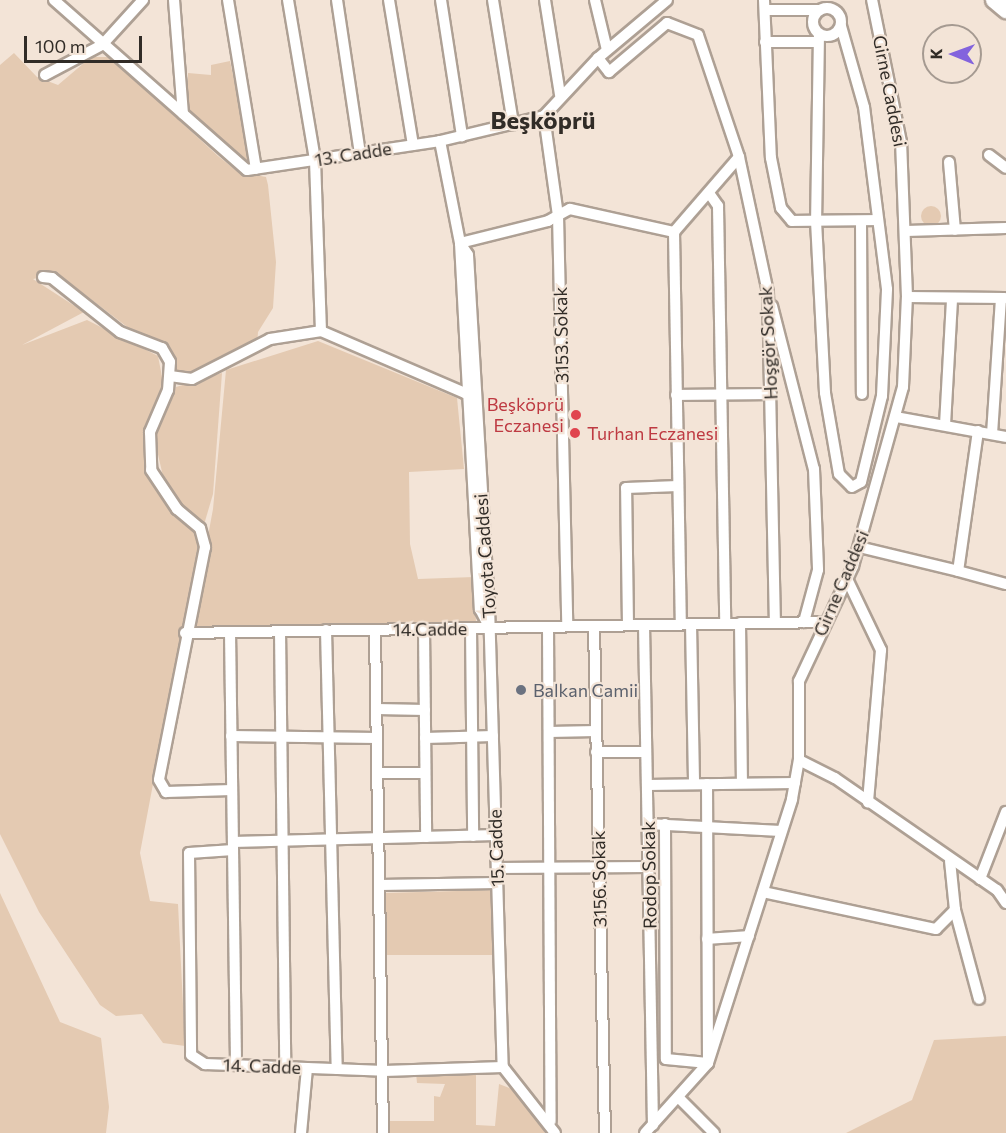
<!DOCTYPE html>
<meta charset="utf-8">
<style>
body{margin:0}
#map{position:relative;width:1006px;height:1133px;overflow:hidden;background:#f3e4d7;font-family:Commissioner,sans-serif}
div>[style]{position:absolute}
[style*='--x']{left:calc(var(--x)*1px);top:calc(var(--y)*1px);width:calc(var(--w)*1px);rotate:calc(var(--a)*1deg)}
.green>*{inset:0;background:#e4cab2}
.round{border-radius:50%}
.roads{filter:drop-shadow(2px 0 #aea094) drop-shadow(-2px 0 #aea094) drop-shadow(0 2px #aea094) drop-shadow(0 -2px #aea094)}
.minor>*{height:10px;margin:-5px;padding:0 5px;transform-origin:5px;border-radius:5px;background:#fff}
.minor>.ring{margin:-5px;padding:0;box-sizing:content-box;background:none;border:10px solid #fff;border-radius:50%}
.highway>*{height:16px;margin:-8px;padding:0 8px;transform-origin:8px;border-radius:8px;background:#fff}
.dots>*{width:16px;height:16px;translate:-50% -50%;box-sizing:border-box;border:3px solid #f3e4d7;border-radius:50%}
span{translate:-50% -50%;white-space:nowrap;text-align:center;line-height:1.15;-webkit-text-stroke:4.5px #f3e4d7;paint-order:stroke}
.street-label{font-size:18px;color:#312c27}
.health-label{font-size:18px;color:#be3a42}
.right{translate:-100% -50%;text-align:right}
.left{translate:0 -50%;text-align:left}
.worship-label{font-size:18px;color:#5b616d}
.district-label{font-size:24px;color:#312c27;font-weight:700}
.north{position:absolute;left:922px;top:24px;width:60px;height:60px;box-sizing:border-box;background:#f3e4d7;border:2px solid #a59a91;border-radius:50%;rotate:271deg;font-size:16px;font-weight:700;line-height:24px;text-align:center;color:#312c27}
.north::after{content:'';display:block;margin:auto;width:21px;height:27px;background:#8363dd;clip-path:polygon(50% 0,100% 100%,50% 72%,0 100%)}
.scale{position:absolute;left:24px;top:36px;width:118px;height:27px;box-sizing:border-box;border:3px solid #312c27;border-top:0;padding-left:8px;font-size:18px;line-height:21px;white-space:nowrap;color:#312c27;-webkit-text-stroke:4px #f3e4d7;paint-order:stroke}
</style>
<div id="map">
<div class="green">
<i style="clip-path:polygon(14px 53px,37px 77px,58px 85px,91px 57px,110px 57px,218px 156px,238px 172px,266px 177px,268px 185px,276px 262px,273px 308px,258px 332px,257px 346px,196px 379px,176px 379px,173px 362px,58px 274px,33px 279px,84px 312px,22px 345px,87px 320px,158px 356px,163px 382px,151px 470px,200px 535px,140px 853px,150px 901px,178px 904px,185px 1046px,163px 1043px,142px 1014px,116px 1016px,100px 1005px,39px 912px,0 834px,0 65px)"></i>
<i style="clip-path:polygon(230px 61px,251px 160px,248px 165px,187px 116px,188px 73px,211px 75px,211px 65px)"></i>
<i class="round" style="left:921px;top:206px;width:20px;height:20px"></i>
<i style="clip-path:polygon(318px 341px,457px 398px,464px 469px,409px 472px,410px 544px,418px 579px,474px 577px,476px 622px,196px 628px,192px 622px,213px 509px,226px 370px)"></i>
<i style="clip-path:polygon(222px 373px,213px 494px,203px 528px,165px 485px,154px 437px,176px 387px)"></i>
<i style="clip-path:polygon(493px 890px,493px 955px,386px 955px,385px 893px)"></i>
<i style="clip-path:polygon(0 893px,60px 1022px,101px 1038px,109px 1107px,106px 1133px,0 1133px)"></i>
<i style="clip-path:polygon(1006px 1036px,1006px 1133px,846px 1133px,912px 1100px,934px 1040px)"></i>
<i style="clip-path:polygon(476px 1072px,476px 1125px,495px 1126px,499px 1084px,512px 1089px,538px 1115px,545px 1133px,387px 1133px,387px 1121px,434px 1121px,434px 1096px,440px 1097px,445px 1084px,417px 1083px,416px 1073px)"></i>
</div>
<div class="roads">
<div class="minor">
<i style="--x:54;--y:0;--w:257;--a:41.4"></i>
<i style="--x:247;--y:170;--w:195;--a:-8.5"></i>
<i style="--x:440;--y:141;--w:107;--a:-13.5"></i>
<i style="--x:544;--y:116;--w:79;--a:-47"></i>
<i style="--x:598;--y:58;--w:90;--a:-40"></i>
<i style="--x:174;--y:0;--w:114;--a:85.5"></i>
<i style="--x:228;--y:0;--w:171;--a:80.6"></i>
<i style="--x:288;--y:0;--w:162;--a:80.4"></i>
<i style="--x:315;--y:160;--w:171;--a:88"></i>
<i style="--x:321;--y:331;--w:157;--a:23.3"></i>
<i style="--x:465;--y:393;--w:9;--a:-6"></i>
<i style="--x:337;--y:0;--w:155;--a:81.5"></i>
<i style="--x:389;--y:0;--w:147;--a:80.6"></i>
<i style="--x:441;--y:0;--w:138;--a:81.2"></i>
<i style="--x:493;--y:0;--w:126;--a:80.8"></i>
<i style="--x:545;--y:0;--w:96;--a:81"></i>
<i style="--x:595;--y:0;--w:51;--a:76.5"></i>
<i style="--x:764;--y:0;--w:158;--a:87.5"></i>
<i style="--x:771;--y:158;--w:51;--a:78.7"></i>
<i style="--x:781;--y:208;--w:17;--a:50"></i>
<i style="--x:792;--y:221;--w:85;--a:-0.7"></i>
<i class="ring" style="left:813px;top:8px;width:18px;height:18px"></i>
<i style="--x:765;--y:10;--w:55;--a:0"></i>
<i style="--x:819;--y:34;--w:187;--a:90.9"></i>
<i style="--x:816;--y:221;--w:172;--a:87"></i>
<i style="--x:825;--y:393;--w:82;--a:80.2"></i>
<i style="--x:839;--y:474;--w:18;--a:45"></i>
<i style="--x:852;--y:487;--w:10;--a:-29"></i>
<i style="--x:861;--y:482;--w:89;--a:-76.3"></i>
<i style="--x:882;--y:396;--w:107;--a:-87.3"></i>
<i style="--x:887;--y:289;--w:183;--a:-97.2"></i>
<i style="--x:864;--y:107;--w:84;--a:-105.9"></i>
<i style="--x:765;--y:42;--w:51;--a:0"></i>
<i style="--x:598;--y:58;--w:18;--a:52"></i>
<i style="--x:609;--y:72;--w:76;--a:-40.2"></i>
<i style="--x:667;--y:23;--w:33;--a:21"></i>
<i style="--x:698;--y:35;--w:129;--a:71.4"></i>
<i style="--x:739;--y:157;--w:138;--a:77.9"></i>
<i style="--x:768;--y:292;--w:331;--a:88.8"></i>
<i style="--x:45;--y:75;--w:64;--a:-27.8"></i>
<i style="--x:102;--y:45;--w:61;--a:-47.7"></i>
<i style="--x:544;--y:116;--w:100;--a:82"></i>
<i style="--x:558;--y:215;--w:411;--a:88.7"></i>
<i style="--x:440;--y:141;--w:104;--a:78.9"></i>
<i style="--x:460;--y:243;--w:367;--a:86.9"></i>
<i style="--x:480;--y:609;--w:18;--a:63"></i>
<i style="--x:989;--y:155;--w:21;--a:37"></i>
<i style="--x:949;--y:162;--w:68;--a:85"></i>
<i style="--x:709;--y:193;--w:16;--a:55"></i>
<i style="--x:718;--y:206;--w:418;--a:89"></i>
<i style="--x:861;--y:221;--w:173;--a:89.7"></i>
<i style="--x:906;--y:231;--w:100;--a:-1.7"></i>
<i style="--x:674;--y:232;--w:392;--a:89"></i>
<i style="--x:460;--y:243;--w:14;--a:56"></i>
<i style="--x:468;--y:255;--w:352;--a:86.6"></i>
<i style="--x:489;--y:606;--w:461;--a:88.3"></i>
<i style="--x:460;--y:243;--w:91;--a:-14"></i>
<i style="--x:548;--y:221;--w:25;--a:-29"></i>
<i style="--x:570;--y:209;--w:107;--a:12.5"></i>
<i style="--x:674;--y:232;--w:99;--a:-49.1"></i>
<i style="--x:43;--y:277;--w:9;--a:6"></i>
<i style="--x:52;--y:278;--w:87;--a:38.5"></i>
<i style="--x:120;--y:332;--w:45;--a:20.9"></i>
<i style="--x:162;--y:348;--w:16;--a:60"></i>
<i style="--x:170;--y:362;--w:28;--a:94"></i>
<i style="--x:168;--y:390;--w:46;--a:113.2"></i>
<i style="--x:150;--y:432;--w:38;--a:88"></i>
<i style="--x:151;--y:470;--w:47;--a:56.3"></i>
<i style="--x:177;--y:509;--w:30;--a:40"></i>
<i style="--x:200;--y:528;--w:20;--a:75"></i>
<i style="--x:205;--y:547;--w:237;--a:101.2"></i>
<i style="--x:159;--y:780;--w:14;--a:60"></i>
<i style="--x:166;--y:792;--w:66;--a:-1.7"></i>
<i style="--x:907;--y:297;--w:98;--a:0.6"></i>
<i style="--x:772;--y:306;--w:168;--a:75.6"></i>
<i style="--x:814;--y:469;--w:101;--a:87.7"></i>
<i style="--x:818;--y:570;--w:54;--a:105.1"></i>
<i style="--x:170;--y:376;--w:22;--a:8"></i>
<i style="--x:192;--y:379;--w:88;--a:-27.1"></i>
<i style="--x:270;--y:339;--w:52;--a:-8.9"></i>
<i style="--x:676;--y:395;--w:95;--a:-0.6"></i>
<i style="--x:896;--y:417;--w:112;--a:10.3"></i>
<i style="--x:945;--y:425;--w:125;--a:-86.8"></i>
<i style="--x:978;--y:431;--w:141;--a:98.1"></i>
<i style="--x:958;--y:571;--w:50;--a:15.2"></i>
<i style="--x:992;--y:434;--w:136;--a:-86.2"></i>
<i style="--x:859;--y:547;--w:102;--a:13.6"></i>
<i style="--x:847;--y:579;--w:79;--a:64.4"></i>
<i style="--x:881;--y:650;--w:153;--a:94.9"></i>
<i style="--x:740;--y:623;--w:160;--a:89.3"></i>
<i style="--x:691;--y:624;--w:160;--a:88.9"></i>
<i style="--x:628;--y:625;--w:137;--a:-90.8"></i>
<i style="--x:626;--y:488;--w:52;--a:-2.2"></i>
<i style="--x:644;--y:625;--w:500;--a:88.97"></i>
<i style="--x:594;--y:626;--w:507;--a:88.76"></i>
<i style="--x:548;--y:627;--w:494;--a:89.7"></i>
<i style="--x:471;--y:628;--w:208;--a:89.4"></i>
<i style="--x:424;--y:629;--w:208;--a:89.4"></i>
<i style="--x:326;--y:630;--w:439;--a:88.6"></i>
<i style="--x:375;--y:630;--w:503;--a:89.09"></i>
<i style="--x:280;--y:631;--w:436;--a:89.3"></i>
<i style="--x:230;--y:632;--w:432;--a:89.2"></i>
<i style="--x:185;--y:633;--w:640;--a:-0.98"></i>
<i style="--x:377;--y:709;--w:48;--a:1.2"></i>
<i style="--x:549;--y:732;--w:47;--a:-1.2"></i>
<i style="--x:231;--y:736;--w:146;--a:0.8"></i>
<i style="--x:425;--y:738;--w:68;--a:-1.7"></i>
<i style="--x:596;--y:752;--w:50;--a:0"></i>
<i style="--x:799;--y:760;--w:40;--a:26.6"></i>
<i style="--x:835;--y:778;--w:197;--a:34.7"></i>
<i style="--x:997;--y:890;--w:16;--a:55"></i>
<i style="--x:378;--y:773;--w:47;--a:0"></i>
<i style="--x:647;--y:785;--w:148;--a:-0.8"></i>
<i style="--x:648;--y:824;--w:133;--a:3"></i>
<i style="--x:665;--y:824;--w:235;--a:89.8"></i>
<i style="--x:666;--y:1059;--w:42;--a:5.4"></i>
<i style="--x:708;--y:1063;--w:279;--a:-90.2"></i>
<i style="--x:233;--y:842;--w:263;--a:-1.5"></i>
<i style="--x:233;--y:850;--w:44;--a:176.1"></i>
<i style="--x:189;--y:853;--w:202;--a:89.4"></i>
<i style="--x:191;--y:1055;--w:17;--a:33"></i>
<i style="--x:205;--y:1064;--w:179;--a:2.2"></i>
<i style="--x:384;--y:1071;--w:119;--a:-1.9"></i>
<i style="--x:497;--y:868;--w:151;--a:-0.4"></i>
<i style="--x:980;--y:879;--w:72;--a:-68.8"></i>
<i style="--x:380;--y:885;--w:117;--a:-1"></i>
<i style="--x:763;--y:892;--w:177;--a:12.1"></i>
<i style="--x:936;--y:929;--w:27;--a:-45"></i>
<i style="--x:955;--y:910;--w:49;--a:-95.8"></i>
<i style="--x:955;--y:910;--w:92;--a:74.9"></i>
<i style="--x:707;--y:939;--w:42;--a:-4.1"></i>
<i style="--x:503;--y:1067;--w:84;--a:51.8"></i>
<i style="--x:680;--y:1099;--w:48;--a:45"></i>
<i style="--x:301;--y:1133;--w:65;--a:-84.7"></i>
<i style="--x:645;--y:1133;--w:94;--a:-48"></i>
<i style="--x:708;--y:1063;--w:277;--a:-72.3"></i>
<i style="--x:792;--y:799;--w:40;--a:-80"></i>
<i style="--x:799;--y:760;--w:79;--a:-90"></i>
<i style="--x:799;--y:681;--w:127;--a:-64.8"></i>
<i style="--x:853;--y:566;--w:186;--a:-74.4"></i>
<i style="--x:903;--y:387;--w:90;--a:-87.5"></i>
<i style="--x:907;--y:297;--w:155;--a:-92.2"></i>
<i style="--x:901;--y:142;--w:145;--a:-101.5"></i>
</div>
<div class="highway">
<i style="--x:994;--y:0;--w:16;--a:40"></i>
</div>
</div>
<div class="dots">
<i style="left:576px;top:415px;background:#e0444e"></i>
<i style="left:575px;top:433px;background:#e0444e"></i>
<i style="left:521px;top:690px;background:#6b7280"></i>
</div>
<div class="street-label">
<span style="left:890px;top:91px;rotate:79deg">Girne Caddesi</span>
<span style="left:353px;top:154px;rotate:-9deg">13. Cadde</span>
<span style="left:561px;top:335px;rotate:-91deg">3153. Sokak</span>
<span style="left:768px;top:343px;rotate:-93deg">Hoşgör Sokak</span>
<span style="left:485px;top:556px;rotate:-94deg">Toyota Caddesi</span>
<span style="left:841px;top:583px;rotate:-67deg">Girne Caddesi</span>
<span style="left:430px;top:629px;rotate:-1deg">14.Cadde</span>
<span style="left:496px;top:848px;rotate:-92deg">15. Cadde</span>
<span style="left:649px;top:875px;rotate:-91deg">Rodop Sokak</span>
<span style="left:599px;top:879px;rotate:-91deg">3156. Sokak</span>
<span style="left:262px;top:1066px;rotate:2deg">14. Cadde</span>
</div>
<div class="health-label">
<span class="right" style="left:564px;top:415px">Beşköprü<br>Eczanesi</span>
<span class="left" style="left:587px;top:433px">Turhan Eczanesi</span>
</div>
<div class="worship-label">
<span class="left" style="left:533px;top:690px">Balkan Camii</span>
</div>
<div class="district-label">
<span style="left:543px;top:120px">Beşköprü</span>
</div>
<div class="north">K</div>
<div class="scale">100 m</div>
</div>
